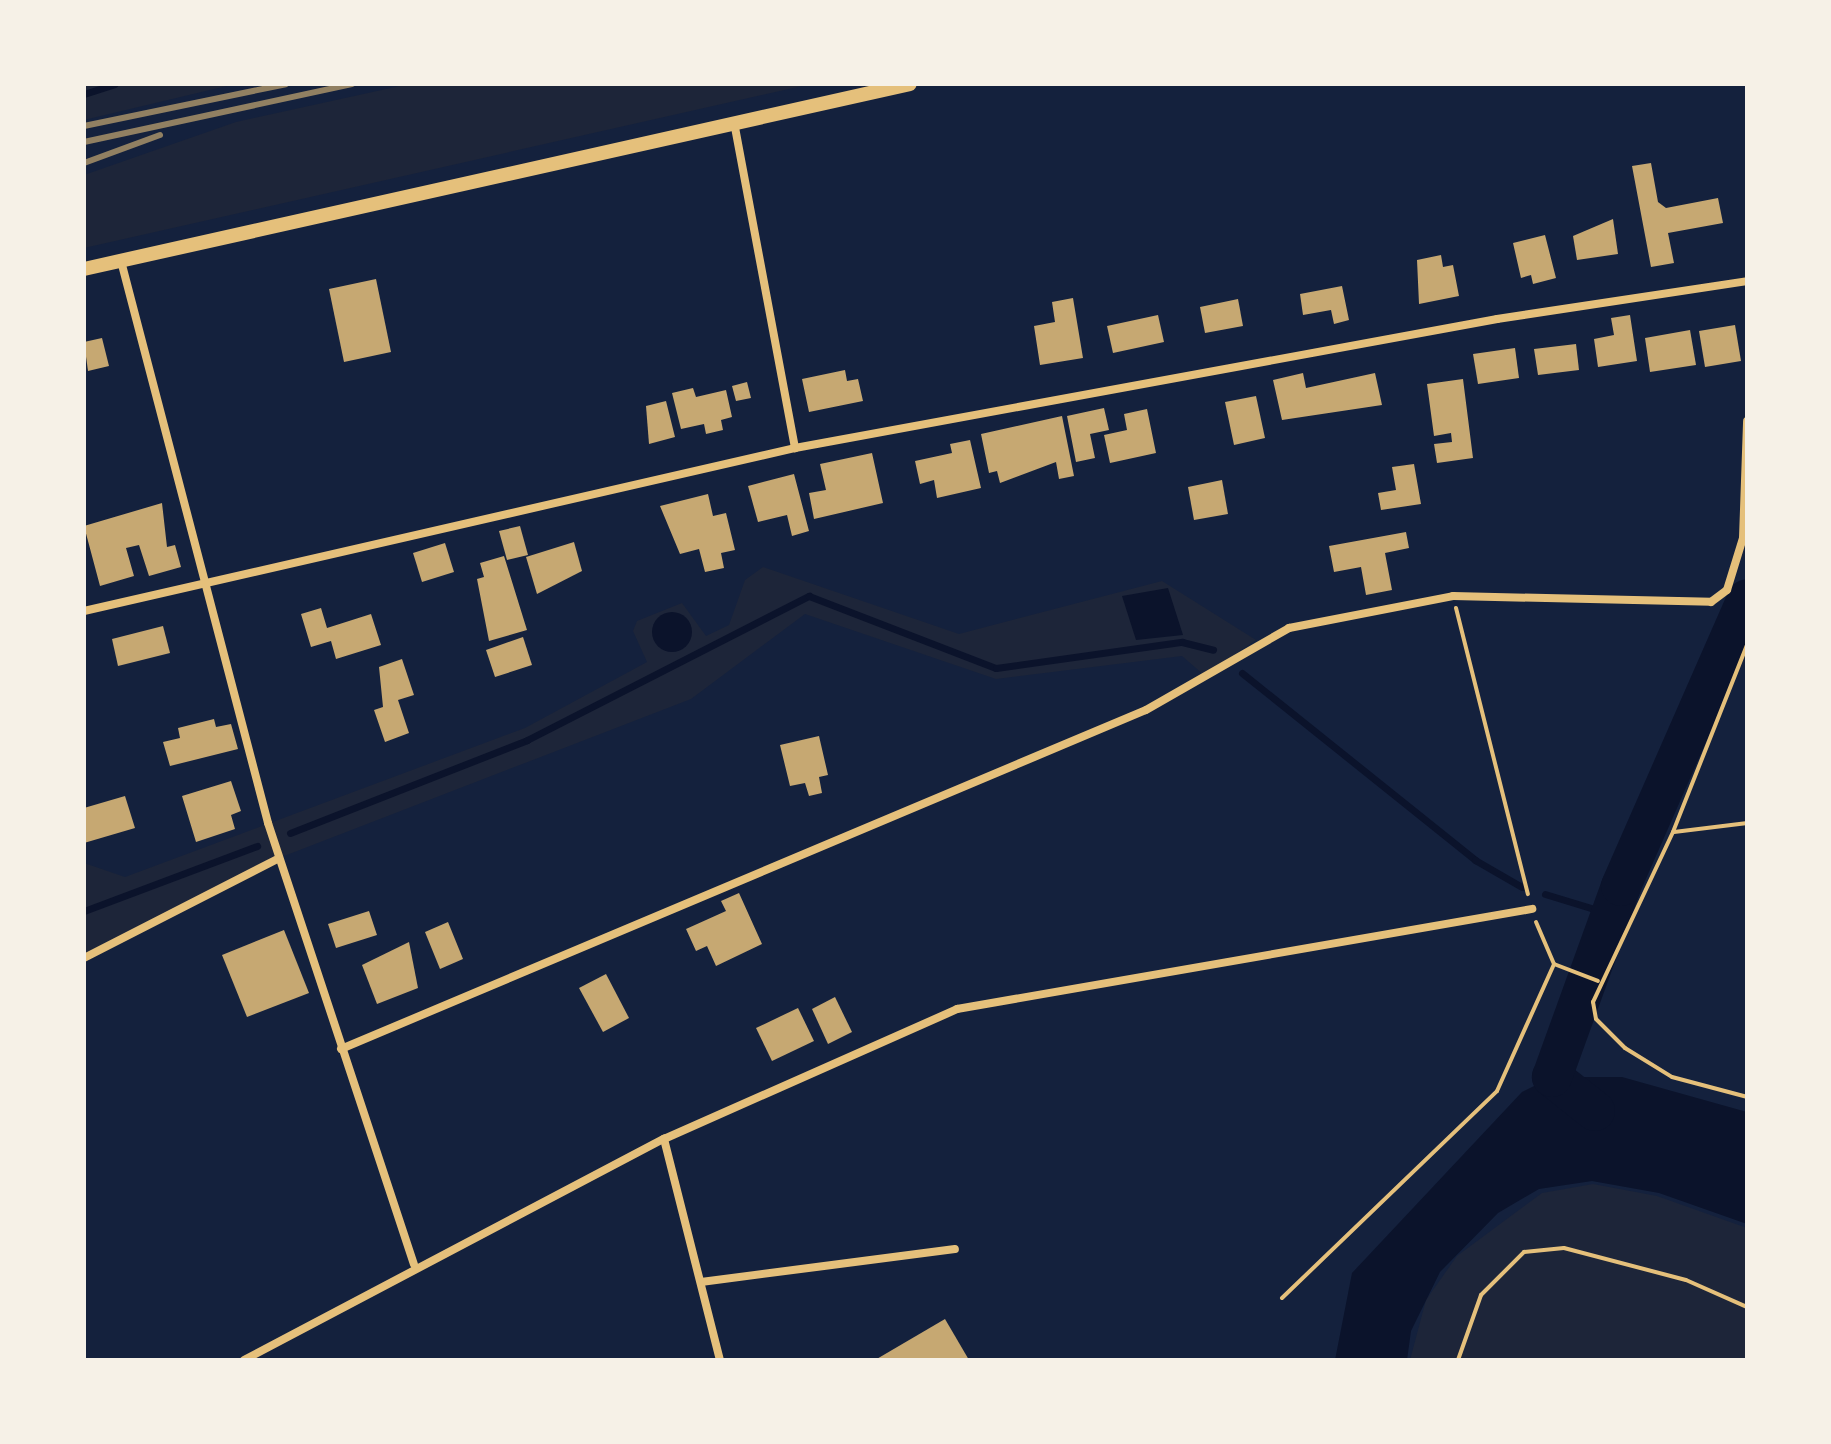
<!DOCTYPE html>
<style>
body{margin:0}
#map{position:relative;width:1831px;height:1444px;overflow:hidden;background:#14213d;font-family:Barlow,sans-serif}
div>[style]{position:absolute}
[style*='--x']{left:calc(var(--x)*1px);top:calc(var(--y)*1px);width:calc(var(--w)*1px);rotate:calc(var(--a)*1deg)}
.green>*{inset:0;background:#1d2539}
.water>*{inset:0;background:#0b132b}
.round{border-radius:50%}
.stream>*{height:7px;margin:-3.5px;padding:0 3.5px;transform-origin:3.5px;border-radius:3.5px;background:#0b132b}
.river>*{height:40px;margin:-20px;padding:0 20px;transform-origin:20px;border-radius:20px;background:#0b132b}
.building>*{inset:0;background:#c6a872}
.path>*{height:4px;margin:-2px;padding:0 2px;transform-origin:2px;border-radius:2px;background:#e5c07b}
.minor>*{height:8px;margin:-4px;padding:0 4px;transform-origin:4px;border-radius:4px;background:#e5c07b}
.tertiary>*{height:14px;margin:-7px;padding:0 7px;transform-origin:7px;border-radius:7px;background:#e5c07b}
.rail>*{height:6px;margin:-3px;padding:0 3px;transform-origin:3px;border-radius:3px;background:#918062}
span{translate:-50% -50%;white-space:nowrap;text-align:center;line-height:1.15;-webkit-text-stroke:6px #f6f1e7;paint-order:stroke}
.frame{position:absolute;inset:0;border:86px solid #f6f1e7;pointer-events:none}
</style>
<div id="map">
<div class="green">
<i style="clip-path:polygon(84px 84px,235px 84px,84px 120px)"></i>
<i style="clip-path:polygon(409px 84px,811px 84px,84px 248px,84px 175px,236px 122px)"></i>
<i style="clip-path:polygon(763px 567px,959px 634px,1162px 581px,1256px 640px,1204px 675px,1182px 656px,996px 679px,805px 614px,691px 699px,279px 858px,84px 958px,84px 863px,125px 877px,525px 728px,647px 662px,633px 631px,637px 621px,682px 603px,706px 636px,729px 625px,745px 580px)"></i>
<i style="clip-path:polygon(1593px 1184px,1657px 1196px,1747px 1228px,1747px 1360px,1410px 1360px,1426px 1300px,1457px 1256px,1542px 1193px)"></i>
</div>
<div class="water">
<i style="clip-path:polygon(1168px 588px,1183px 635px,1136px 640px,1122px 596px)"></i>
<i class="round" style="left:652px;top:612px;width:40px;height:40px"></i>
<i style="clip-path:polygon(1552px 1077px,1622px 1077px,1747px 1112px,1747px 1224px,1659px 1193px,1592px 1181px,1539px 1189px,1498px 1213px,1440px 1272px,1411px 1331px,1407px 1360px,1335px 1360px,1352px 1273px,1522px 1092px)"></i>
</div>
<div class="stream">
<i style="--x:84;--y:94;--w:32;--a:-18"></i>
<i style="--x:1242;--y:673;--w:299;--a:38.7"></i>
<i style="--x:1475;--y:860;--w:54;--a:29.9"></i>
<i style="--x:290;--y:833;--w:255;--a:-21.4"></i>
<i style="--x:527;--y:740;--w:317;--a:-27.1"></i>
<i style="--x:809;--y:596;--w:200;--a:21.1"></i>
<i style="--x:996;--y:668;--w:188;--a:-8"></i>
<i style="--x:1182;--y:642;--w:32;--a:14"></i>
<i style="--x:1545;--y:894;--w:69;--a:16.9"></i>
<i style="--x:84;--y:911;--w:185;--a:-20.6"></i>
</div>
<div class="river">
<i style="--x:1595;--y:1111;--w:55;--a:-141.7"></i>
<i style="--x:1552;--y:1077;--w:203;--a:-70.1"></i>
<i style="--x:1621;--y:886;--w:313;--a:-66.3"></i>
</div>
<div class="building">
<i style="clip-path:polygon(1651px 163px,1658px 202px,1666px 208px,1718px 198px,1723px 223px,1668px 233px,1674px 263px,1651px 267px,1632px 166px)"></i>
<i style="clip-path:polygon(1613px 219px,1618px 254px,1577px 260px,1573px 236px)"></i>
<i style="clip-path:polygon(1545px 235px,1556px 278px,1533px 284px,1531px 275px,1521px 278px,1513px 243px)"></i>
<i style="clip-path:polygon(1441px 255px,1443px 267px,1453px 265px,1459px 296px,1419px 304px,1417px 260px)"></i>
<i style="clip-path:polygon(376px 279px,391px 352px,344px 362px,329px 289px)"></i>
<i style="clip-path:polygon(1342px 286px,1349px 320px,1334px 324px,1331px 310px,1303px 315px,1300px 294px)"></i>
<i style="clip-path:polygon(1073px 298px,1083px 358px,1040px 365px,1034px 326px,1055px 322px,1052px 302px)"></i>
<i style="clip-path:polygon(1238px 299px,1243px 326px,1205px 333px,1200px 307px)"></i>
<i style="clip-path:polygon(1158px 315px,1164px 342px,1113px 353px,1107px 326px)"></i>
<i style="clip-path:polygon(1630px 315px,1637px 361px,1598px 367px,1594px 339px,1614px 335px,1611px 318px)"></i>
<i style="clip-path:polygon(1735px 325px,1741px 361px,1705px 367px,1699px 331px)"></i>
<i style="clip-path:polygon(1690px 330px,1696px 365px,1650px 372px,1645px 338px)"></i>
<i style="clip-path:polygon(102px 338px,109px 366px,88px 371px,84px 342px)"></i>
<i style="clip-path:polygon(1576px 344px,1579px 370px,1538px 375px,1534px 349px)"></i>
<i style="clip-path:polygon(1515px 348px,1519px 378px,1478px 384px,1473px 354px)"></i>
<i style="clip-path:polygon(845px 370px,847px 381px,858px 379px,863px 401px,809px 412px,802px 379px)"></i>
<i style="clip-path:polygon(1303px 373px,1306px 388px,1375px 373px,1382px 405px,1282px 420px,1273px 380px)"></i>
<i style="clip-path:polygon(1463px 379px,1473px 458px,1437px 463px,1434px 444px,1452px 442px,1451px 433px,1434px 436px,1427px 384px)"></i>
<i style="clip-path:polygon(747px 382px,751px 398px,736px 401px,732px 386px)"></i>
<i style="clip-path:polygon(693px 388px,696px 397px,726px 390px,732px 417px,721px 420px,723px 430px,706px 434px,704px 424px,681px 429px,672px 393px)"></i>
<i style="clip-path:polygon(1256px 396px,1265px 438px,1234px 445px,1225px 402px)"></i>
<i style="clip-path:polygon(666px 401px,675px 437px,649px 444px,646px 406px)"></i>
<i style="clip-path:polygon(1104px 408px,1109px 430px,1090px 434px,1095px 458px,1076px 462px,1067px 416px)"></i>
<i style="clip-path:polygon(1147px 409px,1156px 453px,1110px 463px,1104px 435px,1127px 430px,1124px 414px)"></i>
<i style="clip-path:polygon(1062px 416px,1074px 476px,1059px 479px,1056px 462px,1000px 483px,997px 471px,989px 473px,981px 434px)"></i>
<i style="clip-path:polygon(970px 440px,981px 488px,937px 498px,934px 480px,920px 484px,915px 461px,952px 453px,950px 444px)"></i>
<i style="clip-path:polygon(872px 453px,883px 503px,814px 519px,809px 493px,826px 490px,820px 464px)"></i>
<i style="clip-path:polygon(1414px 464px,1421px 504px,1381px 510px,1378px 493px,1396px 490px,1392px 467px)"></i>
<i style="clip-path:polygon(794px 474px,809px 531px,792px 536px,787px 515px,758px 522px,748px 486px)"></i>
<i style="clip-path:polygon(1222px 480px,1228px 514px,1194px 520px,1188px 487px)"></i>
<i style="clip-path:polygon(708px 494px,713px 516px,726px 513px,735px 550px,721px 553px,724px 568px,705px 572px,699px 549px,680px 554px,660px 506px)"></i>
<i style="clip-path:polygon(162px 503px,167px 547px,175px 545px,181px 567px,149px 576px,139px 545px,126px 548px,134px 576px,100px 586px,84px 526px)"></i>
<i style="clip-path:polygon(520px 526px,528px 555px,507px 560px,499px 531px)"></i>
<i style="clip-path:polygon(1406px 532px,1409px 548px,1385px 553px,1392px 590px,1366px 595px,1361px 567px,1334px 572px,1329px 546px)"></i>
<i style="clip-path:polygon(574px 542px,582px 571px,537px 594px,526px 557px)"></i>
<i style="clip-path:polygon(445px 543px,454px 572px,422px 582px,413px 553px)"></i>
<i style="clip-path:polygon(504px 556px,527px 630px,489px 641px,477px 579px,484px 577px,480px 563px)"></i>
<i style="clip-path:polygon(321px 608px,327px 628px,371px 614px,381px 645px,336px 659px,331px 641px,311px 647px,301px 614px)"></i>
<i style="clip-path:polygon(163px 626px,170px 653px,118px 666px,112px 639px)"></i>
<i style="clip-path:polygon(523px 637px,532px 665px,495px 677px,486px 650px)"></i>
<i style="clip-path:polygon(402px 659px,414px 695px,398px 700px,409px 733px,385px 742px,374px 710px,383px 707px,379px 667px)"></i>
<i style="clip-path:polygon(214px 719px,216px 727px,231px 724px,238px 749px,170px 766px,163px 742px,180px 738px,178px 728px)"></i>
<i style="clip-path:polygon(819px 736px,828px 775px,819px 777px,822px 793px,809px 796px,805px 783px,790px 786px,780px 745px)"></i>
<i style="clip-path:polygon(231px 781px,241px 811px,231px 815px,235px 829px,196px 842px,182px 796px)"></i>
<i style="clip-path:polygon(125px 796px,135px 828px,84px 843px,84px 808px)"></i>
<i style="clip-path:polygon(739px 893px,762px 944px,716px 966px,707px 946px,696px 951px,686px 929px,726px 911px,721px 901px)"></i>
<i style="clip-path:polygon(369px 911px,377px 935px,336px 948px,328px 924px)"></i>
<i style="clip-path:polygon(448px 922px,463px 959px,440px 969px,425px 932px)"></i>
<i style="clip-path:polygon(284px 930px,309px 993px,247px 1017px,222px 955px)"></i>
<i style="clip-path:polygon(409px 942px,418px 988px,377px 1004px,362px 965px)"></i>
<i style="clip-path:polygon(606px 974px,629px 1018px,603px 1032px,579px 988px)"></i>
<i style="clip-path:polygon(835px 997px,852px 1032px,828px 1044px,812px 1009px)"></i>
<i style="clip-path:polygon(798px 1008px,814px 1041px,772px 1061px,756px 1028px)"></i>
<i style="clip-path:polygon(945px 1319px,969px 1360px,875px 1360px)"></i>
</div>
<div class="path">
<i style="--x:1456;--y:608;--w:295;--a:75.9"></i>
<i style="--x:1747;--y:645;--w:201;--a:111.6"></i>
<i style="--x:1673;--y:832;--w:188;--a:115.2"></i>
<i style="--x:1593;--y:1002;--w:17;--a:80"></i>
<i style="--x:1596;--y:1019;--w:41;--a:45"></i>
<i style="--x:1625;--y:1048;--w:55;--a:31.7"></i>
<i style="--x:1672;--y:1077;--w:78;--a:14.9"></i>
<i style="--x:1674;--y:832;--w:74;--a:-7"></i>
<i style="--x:1536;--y:922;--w:46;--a:66.8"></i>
<i style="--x:1554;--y:964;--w:47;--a:21.1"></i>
<i style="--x:1282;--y:1298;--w:298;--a:-43.9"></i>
<i style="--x:1497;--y:1091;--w:139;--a:-65.8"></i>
<i style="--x:1458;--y:1360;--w:69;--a:-70.5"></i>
<i style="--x:1481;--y:1295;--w:61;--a:-45"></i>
<i style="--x:1524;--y:1252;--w:40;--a:-5.7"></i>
<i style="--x:1564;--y:1248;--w:126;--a:14.7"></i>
<i style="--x:1686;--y:1280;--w:67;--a:23.9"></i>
</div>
<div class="minor">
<i style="--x:734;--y:122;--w:332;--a:79.4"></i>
<i style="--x:121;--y:261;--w:581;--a:75.34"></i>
<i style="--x:268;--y:823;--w:465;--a:71.7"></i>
<i style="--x:84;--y:611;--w:729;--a:-12.91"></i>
<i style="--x:795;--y:448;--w:714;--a:-10.41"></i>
<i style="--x:1497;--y:319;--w:253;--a:-8.6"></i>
<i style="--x:84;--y:958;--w:219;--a:-27.1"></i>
<i style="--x:341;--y:1049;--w:873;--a:-22.84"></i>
<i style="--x:1146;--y:710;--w:165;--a:-29.8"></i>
<i style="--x:1289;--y:628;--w:167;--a:-11"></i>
<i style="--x:1453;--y:596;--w:258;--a:1.3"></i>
<i style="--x:1711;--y:602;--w:20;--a:-37"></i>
<i style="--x:1727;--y:590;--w:54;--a:-72.9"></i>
<i style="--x:1743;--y:538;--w:117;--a:-88"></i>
<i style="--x:664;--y:1139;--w:228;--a:75.8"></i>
<i style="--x:701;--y:1282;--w:256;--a:-7.4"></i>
<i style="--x:244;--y:1360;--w:475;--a:-27.8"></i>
<i style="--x:664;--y:1139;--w:321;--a:-23.9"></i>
<i style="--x:957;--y:1009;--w:584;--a:-9.87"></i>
</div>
<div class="tertiary">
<i style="--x:84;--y:269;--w:846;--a:-12.62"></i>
</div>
<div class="rail">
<i style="--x:84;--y:126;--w:206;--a:-11.7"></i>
<i style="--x:84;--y:142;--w:274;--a:-12.2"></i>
<i style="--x:84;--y:163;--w:81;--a:-20.2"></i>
</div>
<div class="frame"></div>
</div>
